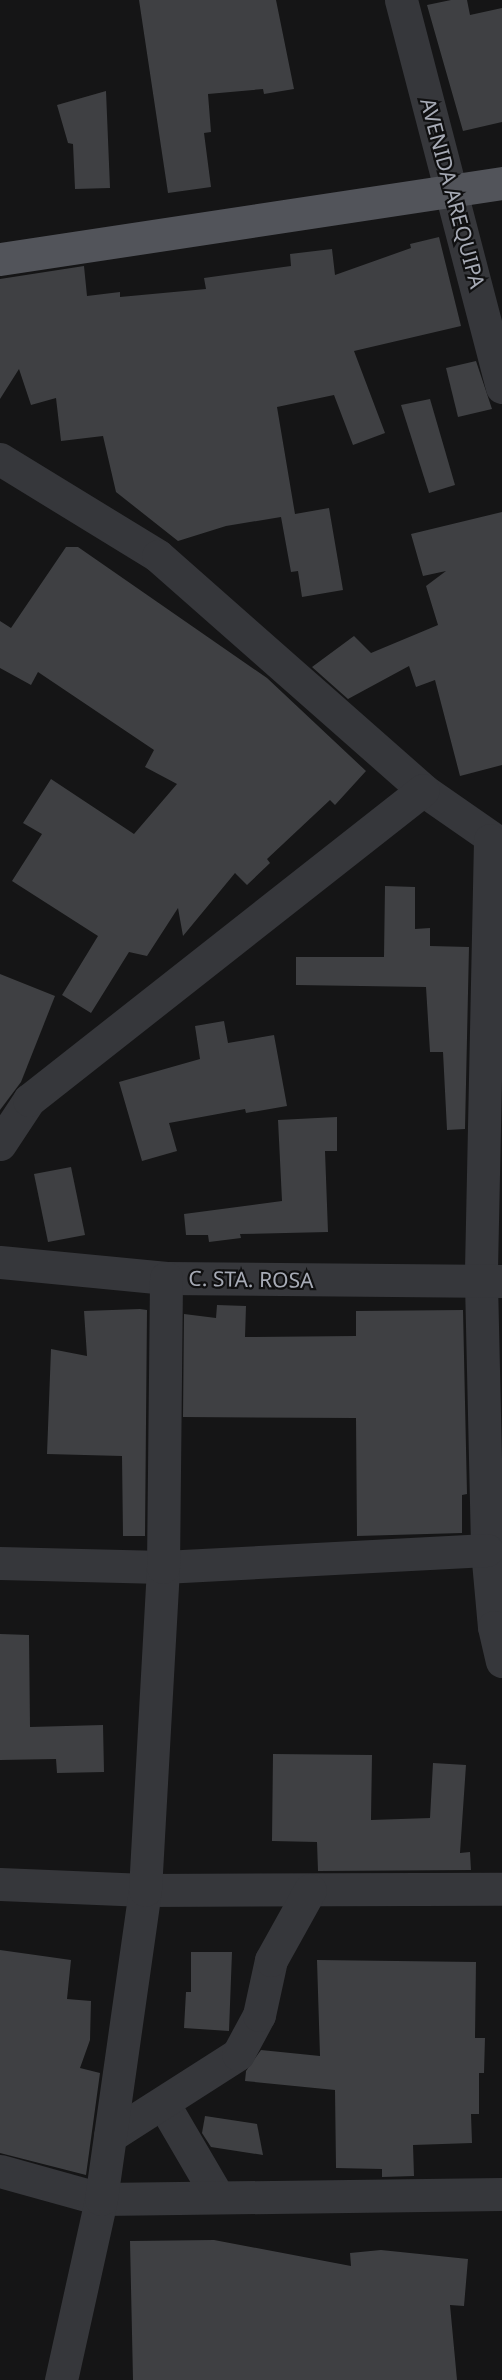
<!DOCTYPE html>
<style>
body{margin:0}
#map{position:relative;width:502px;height:2380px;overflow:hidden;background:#151516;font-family:"Noto Sans",sans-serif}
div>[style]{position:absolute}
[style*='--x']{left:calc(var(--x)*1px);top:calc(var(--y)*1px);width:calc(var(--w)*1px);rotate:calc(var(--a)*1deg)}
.building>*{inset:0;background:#3f4043}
.minor>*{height:33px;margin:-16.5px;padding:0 16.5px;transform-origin:16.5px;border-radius:16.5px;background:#36373b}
.major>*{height:33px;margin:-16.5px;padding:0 16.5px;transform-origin:16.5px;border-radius:16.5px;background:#52545a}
span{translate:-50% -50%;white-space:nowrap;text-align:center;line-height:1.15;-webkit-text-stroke:4.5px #101011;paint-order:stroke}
.street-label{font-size:21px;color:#a7abb6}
</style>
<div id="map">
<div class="building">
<i style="clip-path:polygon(139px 0,276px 0,294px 89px,264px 94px,263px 89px,208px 94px,211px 132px,204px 133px,211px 187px,168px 193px)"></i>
<i style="clip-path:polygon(451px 0,467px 0,470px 15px,502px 8px,502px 122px,463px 131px,427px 5px)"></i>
<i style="clip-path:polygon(106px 91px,110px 188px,75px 189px,73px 144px,68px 143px,57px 105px)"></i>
<i style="clip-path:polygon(439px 237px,461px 326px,354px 351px,385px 433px,353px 445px,334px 395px,277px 407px,295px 514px,329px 508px,343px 590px,302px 597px,298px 571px,291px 572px,281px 517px,226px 526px,178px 541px,116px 492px,103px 436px,61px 441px,56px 398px,31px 405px,19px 369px,0 399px,0 279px,84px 266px,87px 296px,120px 292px,120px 297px,206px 289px,204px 278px,291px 266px,290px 254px,332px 249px,335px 275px,411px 248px,410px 244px)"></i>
<i style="clip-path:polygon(476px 361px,492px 409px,458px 417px,446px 368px)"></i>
<i style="clip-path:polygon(430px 399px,455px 485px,429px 493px,401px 405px)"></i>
<i style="clip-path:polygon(502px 512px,502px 765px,460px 776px,435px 680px,416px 687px,409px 666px,348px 699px,312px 667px,354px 636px,371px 653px,438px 625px,426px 586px,446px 571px,423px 576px,411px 534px)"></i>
<i style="clip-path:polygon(66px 547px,78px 547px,267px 678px,366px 771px,335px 805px,330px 800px,267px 859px,270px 863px,247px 885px,235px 873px,183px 936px,178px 908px,147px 956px,129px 952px,91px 1013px,62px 995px,98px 936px,12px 881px,42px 834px,23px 823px,51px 779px,134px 834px,177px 784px,145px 767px,154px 750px,38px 672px,31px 685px,0 668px,0 621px,11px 628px)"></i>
<i style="clip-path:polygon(385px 886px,415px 887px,415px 929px,430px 928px,430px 946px,469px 947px,465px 1129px,447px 1130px,443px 1052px,430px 1052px,426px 987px,296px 985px,296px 957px,384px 957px)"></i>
<i style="clip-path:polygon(0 974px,55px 996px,21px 1082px,0 1110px)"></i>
<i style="clip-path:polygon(224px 1021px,228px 1043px,274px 1035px,287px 1106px,246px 1113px,245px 1109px,169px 1123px,177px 1151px,142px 1161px,119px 1082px,200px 1059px,195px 1026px)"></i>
<i style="clip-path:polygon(337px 1117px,337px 1151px,325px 1151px,328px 1232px,240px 1234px,241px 1238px,209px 1242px,208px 1235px,186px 1235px,184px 1214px,282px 1201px,278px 1120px)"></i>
<i style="clip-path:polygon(71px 1167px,85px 1235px,48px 1242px,34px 1174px)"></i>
<i style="clip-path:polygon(217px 1305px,246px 1306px,245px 1337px,356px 1336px,356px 1311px,463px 1310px,467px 1494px,462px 1495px,462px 1533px,357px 1536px,356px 1418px,183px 1417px,184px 1314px,216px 1318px)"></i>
<i style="clip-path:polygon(140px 1309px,147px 1310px,145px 1536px,123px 1536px,122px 1456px,47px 1454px,51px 1349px,87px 1356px,84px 1311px)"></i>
<i style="clip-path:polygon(0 1634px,29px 1635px,30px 1727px,103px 1725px,104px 1772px,57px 1773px,56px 1759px,0 1760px)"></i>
<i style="clip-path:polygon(273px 1754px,372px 1755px,371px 1820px,430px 1818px,433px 1763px,466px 1765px,460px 1853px,470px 1852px,471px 1870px,318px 1871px,317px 1842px,272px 1841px)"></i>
<i style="clip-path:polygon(0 1950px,71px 1960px,67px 1999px,91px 2001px,90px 2040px,80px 2068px,100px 2073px,86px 2175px,0 2153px)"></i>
<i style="clip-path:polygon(191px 1952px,232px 1952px,229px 2031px,184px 2028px,186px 1992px,191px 1992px)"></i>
<i style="clip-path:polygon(317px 1960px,476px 1962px,475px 2038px,485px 2038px,484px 2073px,479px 2073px,479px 2114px,471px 2114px,472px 2143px,413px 2145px,414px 2176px,382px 2177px,382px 2169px,336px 2168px,335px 2090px,245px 2081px,246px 2071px,261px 2050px,320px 2056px)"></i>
<i style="clip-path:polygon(205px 2116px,257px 2124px,263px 2155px,211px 2147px,202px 2133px)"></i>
<i style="clip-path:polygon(214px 2240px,351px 2266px,350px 2253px,381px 2250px,468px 2259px,464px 2306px,450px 2305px,457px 2380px,133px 2380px,130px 2241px)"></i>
</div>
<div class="minor">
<i style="--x:401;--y:0;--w:400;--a:75.4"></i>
<i style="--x:0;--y:459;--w:185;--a:31.5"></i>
<i style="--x:158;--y:556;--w:354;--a:41.4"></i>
<i style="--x:423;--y:790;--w:96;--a:34.8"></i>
<i style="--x:490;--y:840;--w:442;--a:91.2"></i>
<i style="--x:481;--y:1282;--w:268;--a:88.7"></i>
<i style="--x:487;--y:1550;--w:77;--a:84.8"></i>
<i style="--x:494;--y:1627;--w:35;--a:77"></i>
<i style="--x:0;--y:1144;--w:53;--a:-56.6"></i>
<i style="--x:29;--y:1100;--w:501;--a:-38.2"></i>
<i style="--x:0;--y:1262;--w:167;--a:5.5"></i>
<i style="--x:166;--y:1278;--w:336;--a:0.5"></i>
<i style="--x:0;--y:1563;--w:163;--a:1.4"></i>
<i style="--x:163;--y:1567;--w:324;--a:-3"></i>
<i style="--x:0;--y:1884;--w:145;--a:2.4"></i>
<i style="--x:145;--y:1890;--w:357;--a:-0.2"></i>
<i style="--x:163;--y:2103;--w:109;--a:59.7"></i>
<i style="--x:110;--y:2136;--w:152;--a:-32.6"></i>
<i style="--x:238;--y:2054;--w:44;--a:-61.7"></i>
<i style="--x:259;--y:2015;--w:56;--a:-77.7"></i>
<i style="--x:271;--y:1960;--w:80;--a:-60.9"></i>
<i style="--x:0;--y:2171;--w:105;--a:15.5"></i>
<i style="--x:101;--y:2199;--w:401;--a:-0.7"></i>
<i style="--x:61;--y:2380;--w:185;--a:-77.5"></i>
<i style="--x:101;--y:2199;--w:312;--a:-81.9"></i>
<i style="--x:145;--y:1890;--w:324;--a:-86.8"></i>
<i style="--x:163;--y:1567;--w:289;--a:-89.4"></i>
</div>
<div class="major">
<i style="--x:0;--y:259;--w:508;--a:-8.61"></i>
</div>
<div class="street-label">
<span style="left:453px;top:193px;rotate:75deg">AVENIDA AREQUIPA</span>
<span style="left:251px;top:1279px;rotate:1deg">C. STA. ROSA</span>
</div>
</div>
